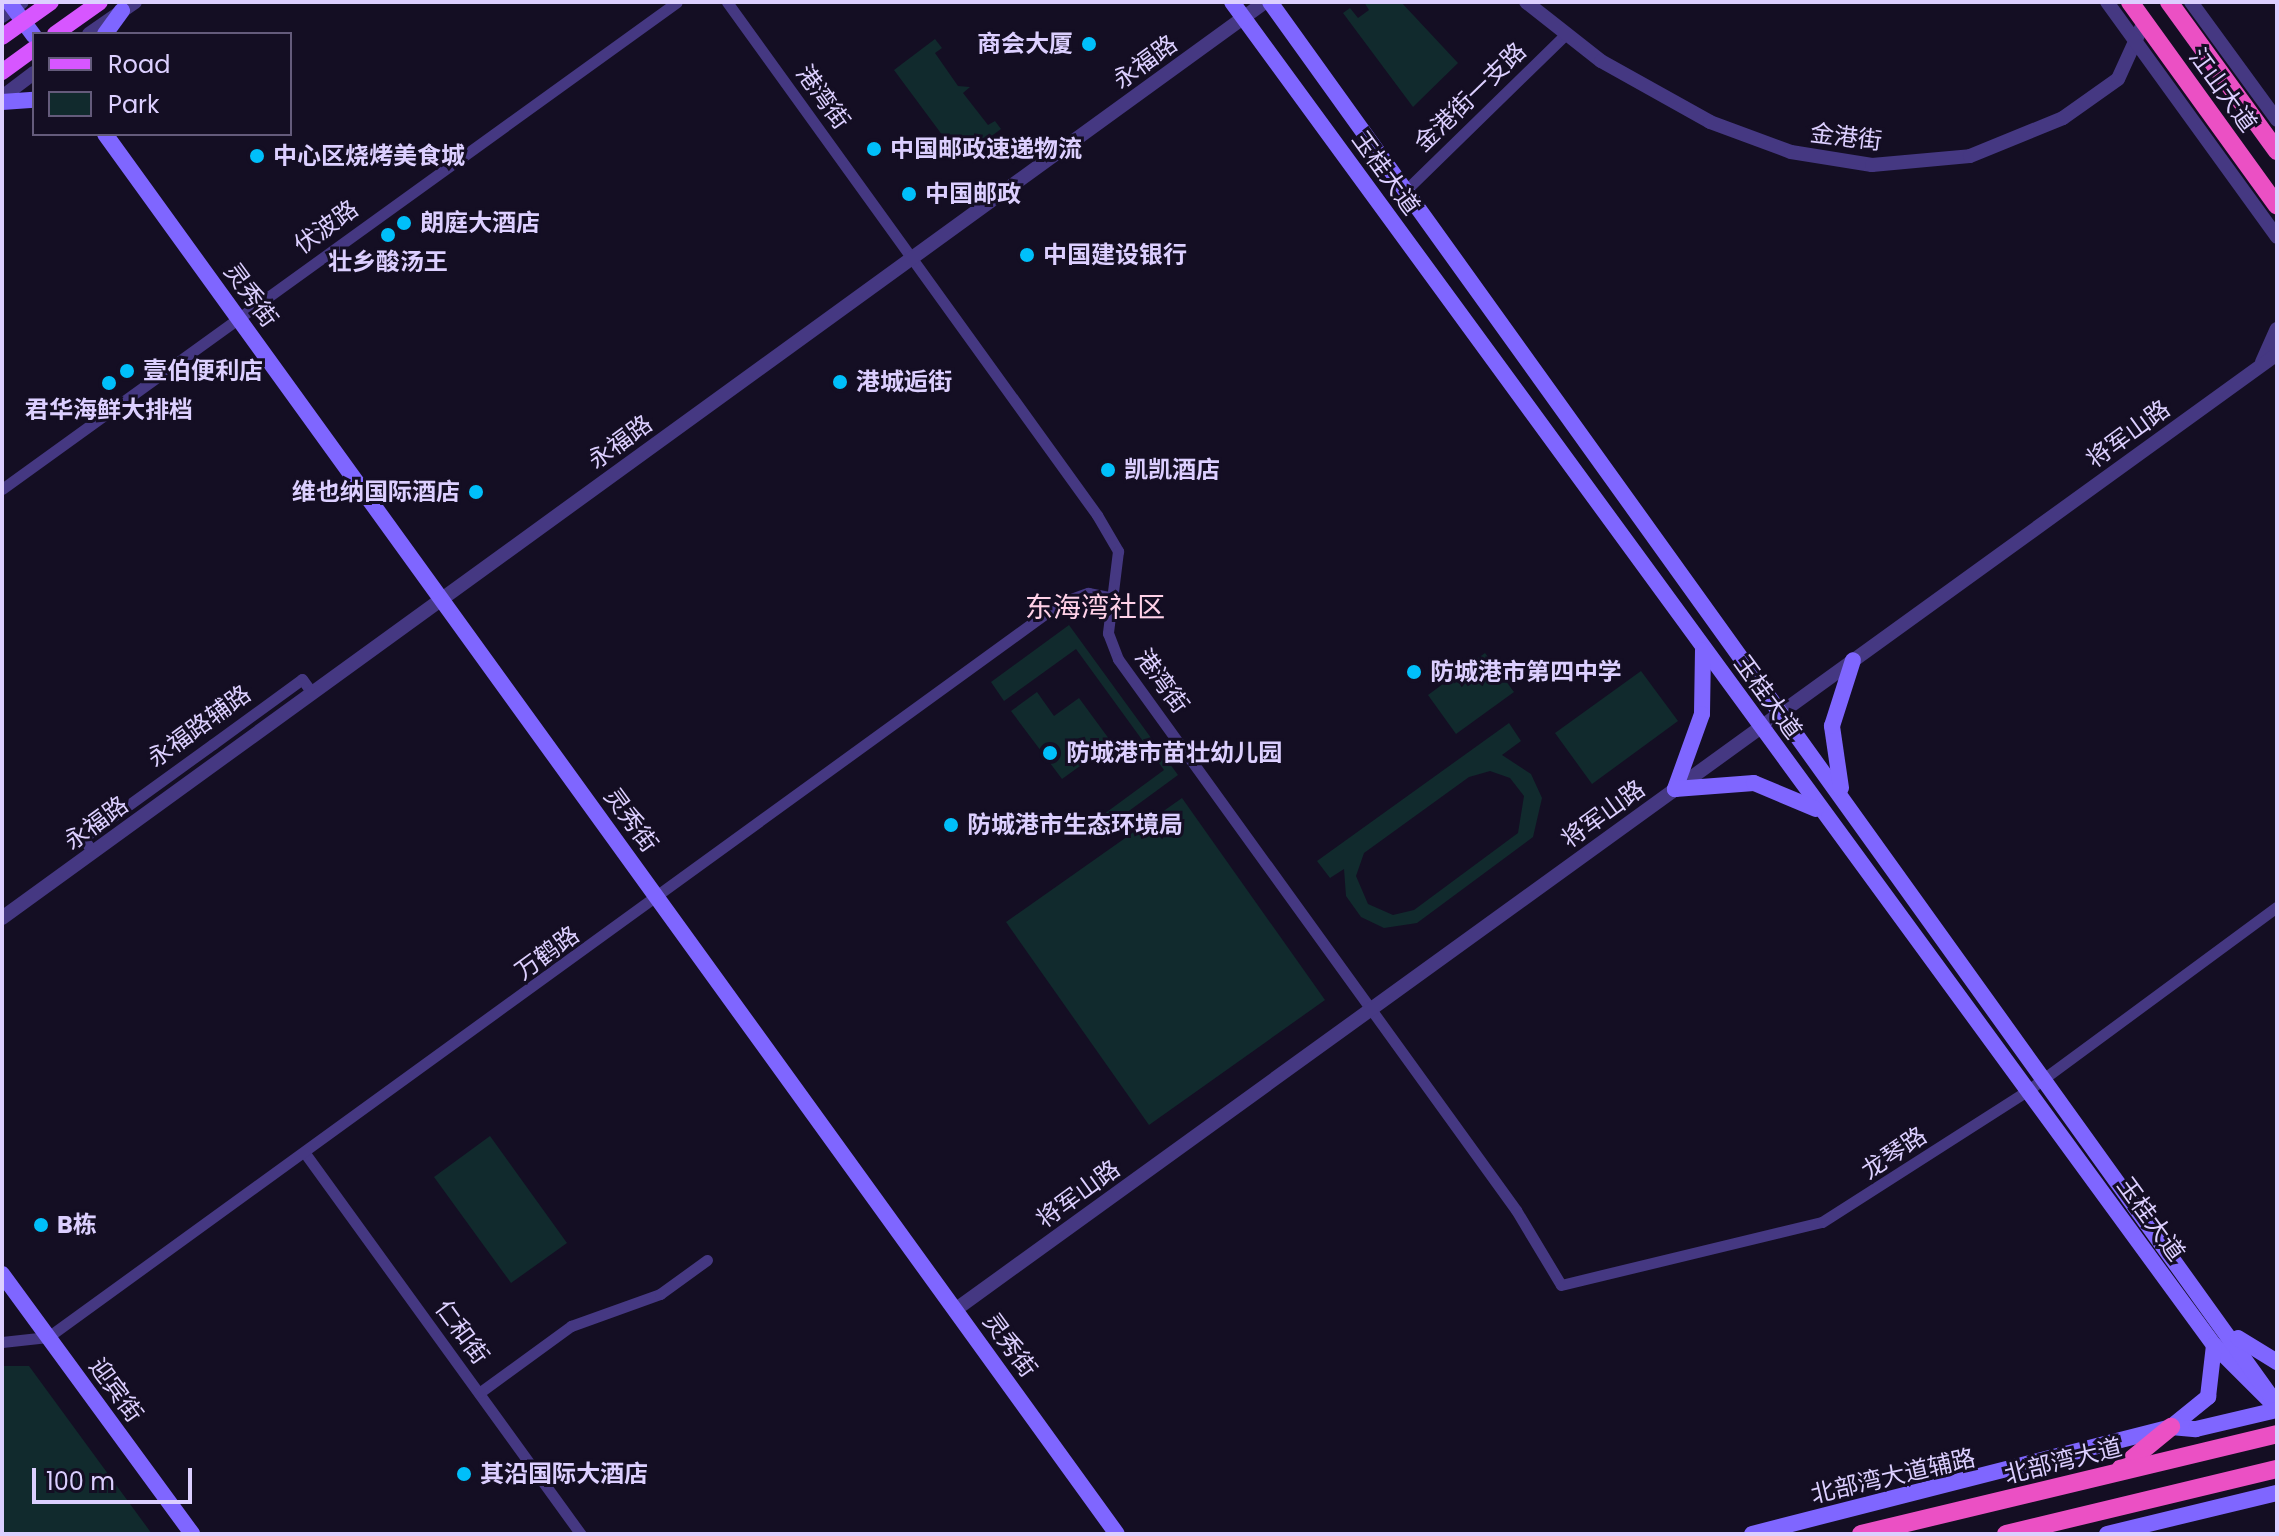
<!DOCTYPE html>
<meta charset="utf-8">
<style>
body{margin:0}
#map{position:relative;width:2279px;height:1536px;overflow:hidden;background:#140e23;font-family:Poppins,"Noto Sans SC",sans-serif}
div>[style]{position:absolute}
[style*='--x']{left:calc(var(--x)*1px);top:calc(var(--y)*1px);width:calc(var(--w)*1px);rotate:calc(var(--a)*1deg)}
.green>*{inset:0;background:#112a2d}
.minor>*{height:11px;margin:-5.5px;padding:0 5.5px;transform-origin:5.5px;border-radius:5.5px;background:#453882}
.tertiary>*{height:14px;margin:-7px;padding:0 7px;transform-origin:7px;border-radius:7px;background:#453882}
.secondary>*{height:16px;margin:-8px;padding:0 8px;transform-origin:8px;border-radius:8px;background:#7f66ff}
.primary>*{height:16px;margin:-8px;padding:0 8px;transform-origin:8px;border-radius:8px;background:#d756ff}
.trunk>*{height:18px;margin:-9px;padding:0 9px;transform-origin:9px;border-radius:9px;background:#eb50c4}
.dots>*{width:22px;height:22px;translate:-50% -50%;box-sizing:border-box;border:4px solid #140e23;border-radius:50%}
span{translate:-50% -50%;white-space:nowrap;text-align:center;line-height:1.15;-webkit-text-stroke:6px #140e23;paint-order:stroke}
.poi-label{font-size:24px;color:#dccfff;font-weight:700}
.right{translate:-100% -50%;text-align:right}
.left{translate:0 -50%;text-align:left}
.street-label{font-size:24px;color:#dccfff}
.quarter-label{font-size:28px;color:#ffd1e8}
.frame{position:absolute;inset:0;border:4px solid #dccfff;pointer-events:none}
.legend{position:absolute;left:32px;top:32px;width:260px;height:104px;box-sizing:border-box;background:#140e23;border:2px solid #645b7b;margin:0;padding:10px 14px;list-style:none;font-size:24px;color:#dccfff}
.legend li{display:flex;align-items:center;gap:16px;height:40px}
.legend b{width:40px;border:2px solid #645b7b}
.scale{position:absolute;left:32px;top:1468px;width:160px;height:36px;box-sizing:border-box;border:4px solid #dccfff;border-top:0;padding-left:10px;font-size:24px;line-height:28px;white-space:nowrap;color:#dccfff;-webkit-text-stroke:6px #140e23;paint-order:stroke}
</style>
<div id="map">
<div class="green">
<i style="clip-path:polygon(1364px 2px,1401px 2px,1458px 63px,1413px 107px,1343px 13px,1350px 8px,1358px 18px,1369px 10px)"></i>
<i style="clip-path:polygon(935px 39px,942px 48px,935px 53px,958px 86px,970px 87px,963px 93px,988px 125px,995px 121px,1001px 129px,960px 159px,894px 70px)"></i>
<i style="clip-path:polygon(1069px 625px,1178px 775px,1107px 827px,1100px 817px,1164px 770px,1076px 649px,1004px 701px,991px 682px)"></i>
<i style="clip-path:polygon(1485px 653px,1514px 692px,1456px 734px,1428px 695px)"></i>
<i style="clip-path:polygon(1641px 671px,1678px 721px,1592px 784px,1555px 733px)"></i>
<i style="clip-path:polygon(1037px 692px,1054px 716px,1079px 698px,1112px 743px,1062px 779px,1011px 711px)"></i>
<i style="clip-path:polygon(evenodd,1509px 723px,1521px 741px,1502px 755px,1531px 774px,1542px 798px,1533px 837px,1417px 923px,1384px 928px,1361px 917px,1346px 896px,1344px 869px,1330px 878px,1317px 861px,1509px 723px,1490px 771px,1510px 778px,1524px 796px,1518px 833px,1414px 910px,1393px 915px,1368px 904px,1356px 876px,1364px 853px,1469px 777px,1490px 771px)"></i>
<i style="clip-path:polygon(1182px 798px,1325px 1000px,1149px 1125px,1006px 922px)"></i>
<i style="clip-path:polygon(490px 1136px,567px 1243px,511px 1283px,434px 1177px)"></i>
<i style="clip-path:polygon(2px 1366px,29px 1366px,152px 1534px,2px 1534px)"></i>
</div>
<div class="minor">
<i style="--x:727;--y:2;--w:633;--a:54.2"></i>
<i style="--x:1097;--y:515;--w:42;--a:59.7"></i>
<i style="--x:1118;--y:551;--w:83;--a:97"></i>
<i style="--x:1108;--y:633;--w:28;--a:69"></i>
<i style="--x:1118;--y:659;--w:680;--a:54.16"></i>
<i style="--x:1516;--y:1210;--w:87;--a:59"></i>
<i style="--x:1561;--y:1285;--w:268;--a:-13.6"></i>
<i style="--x:1822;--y:1222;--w:243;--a:-32.6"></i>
<i style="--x:2027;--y:1091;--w:310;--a:-36.4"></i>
<i style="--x:1406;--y:190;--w:222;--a:-44.3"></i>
<i style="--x:2;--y:489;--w:832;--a:-35.81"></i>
<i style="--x:93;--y:852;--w:17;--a:-126"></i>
<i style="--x:83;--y:838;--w:160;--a:-35.9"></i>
<i style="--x:213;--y:744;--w:110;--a:-36.1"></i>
<i style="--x:302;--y:679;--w:17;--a:54"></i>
<i style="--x:307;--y:1156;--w:467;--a:54.1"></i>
<i style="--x:2;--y:1342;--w:46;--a:-6.2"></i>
<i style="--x:48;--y:1337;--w:1250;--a:-35.95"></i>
<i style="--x:1060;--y:603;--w:30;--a:-20"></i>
<i style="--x:1088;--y:593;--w:25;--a:11"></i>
<i style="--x:479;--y:1393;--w:114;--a:-36.1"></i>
<i style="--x:571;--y:1326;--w:95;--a:-19.8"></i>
<i style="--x:660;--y:1294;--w:58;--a:-35.9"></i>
</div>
<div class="tertiary">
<i style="--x:1526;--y:2;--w:95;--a:38.2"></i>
<i style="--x:1601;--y:61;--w:125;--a:29.2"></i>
<i style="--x:1710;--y:122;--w:86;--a:20.3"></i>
<i style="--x:1791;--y:152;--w:82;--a:9.1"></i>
<i style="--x:1872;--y:165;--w:98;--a:-5.2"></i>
<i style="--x:1970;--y:156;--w:100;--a:-22.2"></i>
<i style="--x:2063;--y:118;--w:67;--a:-35.3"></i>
<i style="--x:2118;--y:79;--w:63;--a:-65.5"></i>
<i style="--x:2107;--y:2;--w:290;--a:54.1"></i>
<i style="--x:2191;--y:2;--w:146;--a:53.9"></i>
<i style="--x:2;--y:16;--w:24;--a:-35"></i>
<i style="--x:89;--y:34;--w:56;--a:-34.8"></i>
<i style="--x:2;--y:97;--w:40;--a:-37"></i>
<i style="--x:2262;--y:362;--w:36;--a:-66"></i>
<i style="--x:2;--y:918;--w:1560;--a:-35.95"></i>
<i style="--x:955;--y:1310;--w:1631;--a:-35.87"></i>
</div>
<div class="secondary">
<i style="--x:9;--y:2;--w:42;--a:53.7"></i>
<i style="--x:1232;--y:2;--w:1664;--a:53.83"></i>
<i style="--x:2214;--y:1345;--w:89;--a:45"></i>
<i style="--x:1270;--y:2;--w:1727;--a:54.33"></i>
<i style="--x:105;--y:34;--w:29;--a:-54"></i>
<i style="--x:2;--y:102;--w:32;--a:-4"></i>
<i style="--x:105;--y:134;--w:1727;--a:54.14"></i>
<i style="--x:1703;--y:650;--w:64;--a:90.9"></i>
<i style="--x:1702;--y:714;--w:80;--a:109.8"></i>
<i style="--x:1675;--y:789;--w:79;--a:-4.3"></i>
<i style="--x:1754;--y:783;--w:67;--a:22.8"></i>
<i style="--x:1841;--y:788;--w:63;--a:-98.3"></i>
<i style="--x:1832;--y:726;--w:69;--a:-72.3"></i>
<i style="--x:2;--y:1274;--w:322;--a:53.8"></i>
<i style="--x:2238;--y:1338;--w:46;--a:31.6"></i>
<i style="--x:2171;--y:1427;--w:48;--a:-39"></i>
<i style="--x:2208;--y:1397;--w:52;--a:-83.4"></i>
<i style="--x:1752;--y:1534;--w:432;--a:-14.3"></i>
<i style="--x:2171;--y:1427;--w:25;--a:5"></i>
<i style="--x:2196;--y:1429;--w:83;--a:-13.2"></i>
<i style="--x:2107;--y:1534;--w:175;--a:-13.6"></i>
</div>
<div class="primary">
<i style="--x:55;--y:34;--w:55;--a:-35.4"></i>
<i style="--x:2;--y:37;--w:60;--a:-35.5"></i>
<i style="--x:2;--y:72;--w:39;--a:-36"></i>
</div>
<div class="trunk">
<i style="--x:2130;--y:2;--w:251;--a:54.2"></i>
<i style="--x:2169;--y:2;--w:184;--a:54.1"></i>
<i style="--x:2121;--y:1468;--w:65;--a:-39.4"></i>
<i style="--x:1861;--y:1534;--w:428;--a:-13.5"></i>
<i style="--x:2006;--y:1534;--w:279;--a:-13.5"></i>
</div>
<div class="dots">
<i style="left:1089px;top:44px;background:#00bffa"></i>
<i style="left:874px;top:149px;background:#00bffa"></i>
<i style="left:257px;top:156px;background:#00bffa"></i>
<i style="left:909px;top:194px;background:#00bffa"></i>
<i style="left:404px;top:223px;background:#00bffa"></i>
<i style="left:388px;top:235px;background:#00bffa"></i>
<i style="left:1027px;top:255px;background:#00bffa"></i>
<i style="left:127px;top:371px;background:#00bffa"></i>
<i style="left:840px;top:382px;background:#00bffa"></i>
<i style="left:109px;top:383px;background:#00bffa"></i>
<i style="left:1108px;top:470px;background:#00bffa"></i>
<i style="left:476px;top:492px;background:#00bffa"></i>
<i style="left:1414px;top:672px;background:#00bffa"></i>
<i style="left:1050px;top:753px;background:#00bffa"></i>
<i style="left:951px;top:825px;background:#00bffa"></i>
<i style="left:41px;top:1225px;background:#00bffa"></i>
<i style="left:464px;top:1474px;background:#00bffa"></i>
</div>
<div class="poi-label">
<span class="right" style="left:1073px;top:44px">商会大厦</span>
<span class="left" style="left:890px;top:149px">中国邮政速递物流</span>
<span class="left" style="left:273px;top:156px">中心区烧烤美食城</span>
<span class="left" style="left:925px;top:194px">中国邮政</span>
<span class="left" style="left:420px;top:223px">朗庭大酒店</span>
<span class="left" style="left:1043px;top:255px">中国建设银行</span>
<span style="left:388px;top:262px">壮乡酸汤王</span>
<span class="left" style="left:143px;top:371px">壹伯便利店</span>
<span class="left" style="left:856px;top:382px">港城逅街</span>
<span style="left:109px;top:410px">君华海鲜大排档</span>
<span class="left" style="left:1124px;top:470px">凯凯酒店</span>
<span class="right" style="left:460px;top:492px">维也纳国际酒店</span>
<span class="left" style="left:1430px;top:672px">防城港市第四中学</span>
<span class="left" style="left:1066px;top:753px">防城港市苗壮幼儿园</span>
<span class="left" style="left:967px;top:825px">防城港市生态环境局</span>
<span class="left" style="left:57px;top:1225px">B栋</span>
<span class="left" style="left:480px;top:1474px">其沿国际大酒店</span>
</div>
<div class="street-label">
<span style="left:1145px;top:62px;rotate:-36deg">永福路</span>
<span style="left:2223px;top:90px;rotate:54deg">江山大道</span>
<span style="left:823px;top:97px;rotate:54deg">港湾街</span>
<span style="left:1470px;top:97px;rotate:-44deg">金港街一支路</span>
<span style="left:1846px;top:137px;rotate:7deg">金港街</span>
<span style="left:1386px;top:173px;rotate:54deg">玉桂大道</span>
<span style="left:326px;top:227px;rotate:-36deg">伏波路</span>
<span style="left:251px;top:295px;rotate:54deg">灵秀街</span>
<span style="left:2128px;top:434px;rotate:-36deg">将军山路</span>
<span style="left:620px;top:442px;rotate:-36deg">永福路</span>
<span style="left:1162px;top:681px;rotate:54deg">港湾街</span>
<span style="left:1768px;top:697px;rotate:54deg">玉桂大道</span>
<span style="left:199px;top:726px;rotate:-36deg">永福路辅路</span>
<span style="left:1603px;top:814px;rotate:-36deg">将军山路</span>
<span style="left:631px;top:820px;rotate:54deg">灵秀街</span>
<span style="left:96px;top:823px;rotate:-36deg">永福路</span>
<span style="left:547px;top:953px;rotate:-36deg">万鹤路</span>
<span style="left:1894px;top:1153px;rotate:-34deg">龙琴路</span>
<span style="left:1078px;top:1194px;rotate:-36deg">将军山路</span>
<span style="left:2151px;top:1219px;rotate:54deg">玉桂大道</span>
<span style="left:462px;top:1332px;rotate:54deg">仁和街</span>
<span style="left:1010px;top:1345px;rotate:54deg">灵秀街</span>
<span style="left:116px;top:1390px;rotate:54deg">迎宾街</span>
<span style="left:2063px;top:1461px;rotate:-14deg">北部湾大道</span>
<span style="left:1893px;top:1476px;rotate:-13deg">北部湾大道辅路</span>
</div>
<div class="quarter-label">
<span style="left:1095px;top:608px">东海湾社区</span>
</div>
<div class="frame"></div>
<ul class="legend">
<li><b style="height:10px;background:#d756ff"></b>Road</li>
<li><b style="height:22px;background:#112a2d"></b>Park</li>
</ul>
<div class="scale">100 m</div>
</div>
